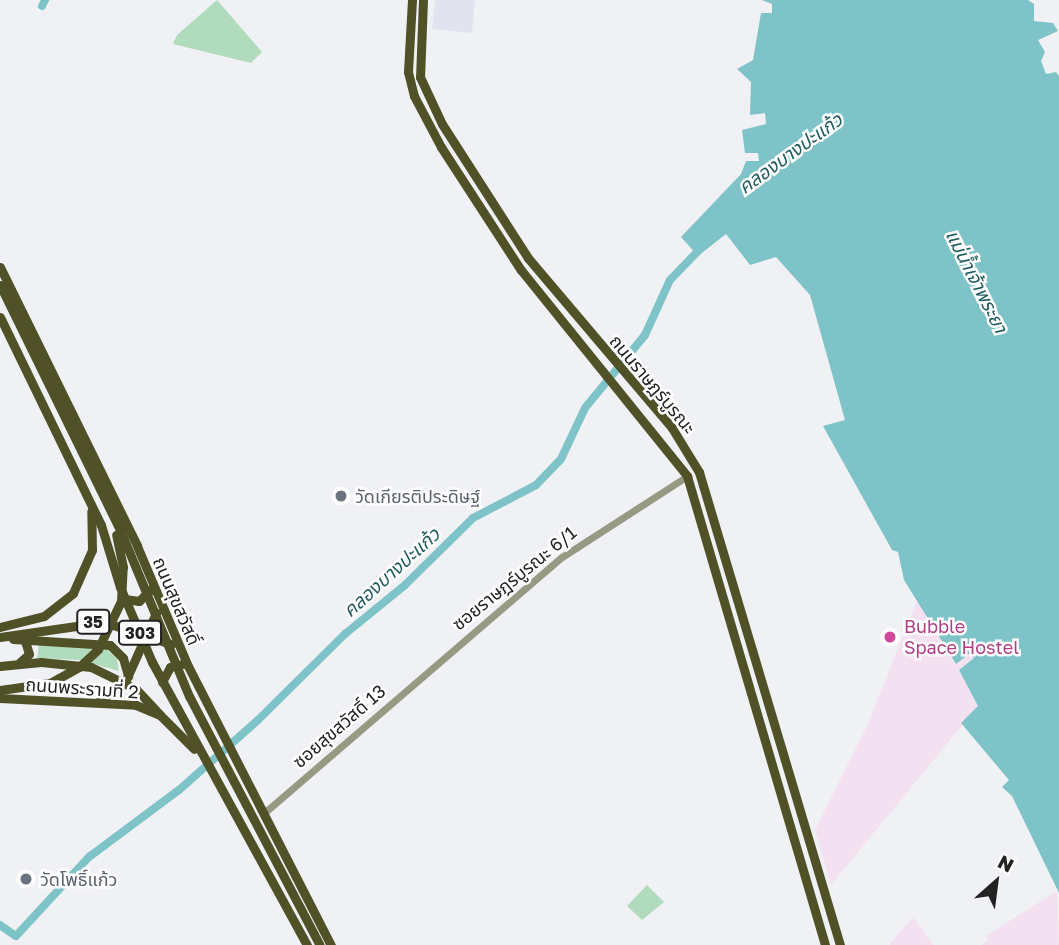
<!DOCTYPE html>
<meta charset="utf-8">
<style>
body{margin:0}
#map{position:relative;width:1059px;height:945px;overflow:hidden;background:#f0f1f4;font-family:"Golos Text","Noto Sans Thai",sans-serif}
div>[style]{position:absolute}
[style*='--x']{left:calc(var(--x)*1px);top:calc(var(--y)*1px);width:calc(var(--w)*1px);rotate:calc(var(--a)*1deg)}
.built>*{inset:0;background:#e1e4ee}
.industrial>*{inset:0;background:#f3e0f1}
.green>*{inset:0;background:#b0dbbc}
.water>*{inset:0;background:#7dc3c8}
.canal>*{height:8px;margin:-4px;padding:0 4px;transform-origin:4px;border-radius:4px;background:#7dc3c8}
.minor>*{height:7px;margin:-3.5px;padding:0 3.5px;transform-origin:3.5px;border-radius:3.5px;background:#989982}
.major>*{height:9px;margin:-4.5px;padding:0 4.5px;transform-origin:4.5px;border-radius:4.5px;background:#515128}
.major-bridge>*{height:9px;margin:-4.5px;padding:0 4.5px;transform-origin:4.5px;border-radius:4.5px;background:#515128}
.dots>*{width:19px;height:19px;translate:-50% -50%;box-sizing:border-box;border:4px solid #fefeff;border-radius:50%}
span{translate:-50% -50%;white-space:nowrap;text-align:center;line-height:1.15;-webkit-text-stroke:5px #fefeff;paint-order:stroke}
.shield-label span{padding:2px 5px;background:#fefeff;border:2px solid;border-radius:5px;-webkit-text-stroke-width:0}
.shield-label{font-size:16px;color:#222223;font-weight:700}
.street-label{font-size:18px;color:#222223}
.worship-label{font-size:18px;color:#5b616d}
.left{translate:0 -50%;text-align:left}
.hotel-label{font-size:18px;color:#b23c85}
.water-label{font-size:19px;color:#1f5b5f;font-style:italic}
.north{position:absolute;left:961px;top:847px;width:70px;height:70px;-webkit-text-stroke:5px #fefeff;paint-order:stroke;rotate:28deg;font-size:19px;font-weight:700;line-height:28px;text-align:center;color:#222223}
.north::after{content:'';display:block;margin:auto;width:24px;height:32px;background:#222223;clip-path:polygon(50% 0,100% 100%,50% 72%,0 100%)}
</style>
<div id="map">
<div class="built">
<i style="clip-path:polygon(435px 0,475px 0,472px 33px,432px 29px)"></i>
</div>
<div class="industrial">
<i style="clip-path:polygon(917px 601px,955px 664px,971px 652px,974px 658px,959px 670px,978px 706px,831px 885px,815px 830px,866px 728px)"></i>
<i style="clip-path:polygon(1057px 891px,1059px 945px,982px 945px,989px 940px,986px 936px)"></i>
<i style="clip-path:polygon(913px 917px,933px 945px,889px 945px)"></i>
</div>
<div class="green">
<i style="clip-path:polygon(217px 0,262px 52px,251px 63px,173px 44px,177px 35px)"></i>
<i style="clip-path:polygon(39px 645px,107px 649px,117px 659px,119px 671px,80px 660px,37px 658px)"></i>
<i style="clip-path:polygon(647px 885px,664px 902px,642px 920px,627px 906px)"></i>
</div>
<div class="water">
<i style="clip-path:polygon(762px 0,1028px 0,1034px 4px,1034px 21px,1053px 23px,1058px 31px,1038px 40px,1045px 52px,1041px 61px,1046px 74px,1056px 72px,1059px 76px,1059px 893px,1012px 796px,1002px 787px,1009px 780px,961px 723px,978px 706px,959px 670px,974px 658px,970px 653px,956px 664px,904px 580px,898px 552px,892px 550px,823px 426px,845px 420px,810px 295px,776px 257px,750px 265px,726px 234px,698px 256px,681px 237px,741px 174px,746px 161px,759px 161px,758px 153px,745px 153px,742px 130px,766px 124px,765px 113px,750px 115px,751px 82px,737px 69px,753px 60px,761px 13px,772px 13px,772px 4px)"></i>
</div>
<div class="canal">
<i style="--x:42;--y:6;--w:7;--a:-63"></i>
<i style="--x:0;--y:925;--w:19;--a:35"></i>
<i style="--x:16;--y:936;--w:108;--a:-47.3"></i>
<i style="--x:89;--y:857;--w:112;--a:-36.7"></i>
<i style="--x:179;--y:790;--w:104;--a:-41.5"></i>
<i style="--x:257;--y:721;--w:124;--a:-44.7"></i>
<i style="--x:345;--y:634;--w:77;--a:-39.2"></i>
<i style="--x:405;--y:585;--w:95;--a:-44.6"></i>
<i style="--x:473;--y:518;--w:71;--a:-27.6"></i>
<i style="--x:536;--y:485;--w:36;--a:-46"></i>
<i style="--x:561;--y:459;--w:56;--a:-64.8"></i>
<i style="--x:585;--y:408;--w:94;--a:-50.6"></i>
<i style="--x:645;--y:335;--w:60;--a:-65.6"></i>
<i style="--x:670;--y:280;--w:47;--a:-45.9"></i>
</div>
<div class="minor">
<i style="--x:264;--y:813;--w:393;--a:-40.7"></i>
<i style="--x:562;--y:557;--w:149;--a:-32.9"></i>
</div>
<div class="major">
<i style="--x:412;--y:0;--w:72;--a:93.2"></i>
<i style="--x:408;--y:72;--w:25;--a:76"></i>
<i style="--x:414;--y:96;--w:58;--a:62.1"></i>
<i style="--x:441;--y:147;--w:147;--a:57"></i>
<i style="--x:521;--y:270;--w:265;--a:51.1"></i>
<i style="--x:687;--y:476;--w:489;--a:73.6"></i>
<i style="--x:423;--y:0;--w:77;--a:92.2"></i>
<i style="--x:420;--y:77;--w:52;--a:64.9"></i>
<i style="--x:442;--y:124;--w:159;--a:57.3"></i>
<i style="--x:528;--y:258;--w:223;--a:49.7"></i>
<i style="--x:672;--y:428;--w:52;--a:58.5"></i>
<i style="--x:699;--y:472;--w:494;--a:73.4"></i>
<i style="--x:0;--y:267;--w:311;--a:63.8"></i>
<i style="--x:137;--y:546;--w:130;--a:67"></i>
<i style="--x:188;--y:666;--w:314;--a:62.9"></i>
<i style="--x:0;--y:317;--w:231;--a:64.1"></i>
<i style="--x:101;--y:525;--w:65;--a:73"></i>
<i style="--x:120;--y:587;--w:82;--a:66.9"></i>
<i style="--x:152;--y:662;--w:323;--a:61.3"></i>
<i style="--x:125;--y:599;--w:14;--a:8"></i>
<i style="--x:139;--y:601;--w:17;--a:-45"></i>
<i style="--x:0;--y:627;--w:45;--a:-14"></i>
<i style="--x:44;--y:616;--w:37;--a:-38"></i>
<i style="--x:73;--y:593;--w:47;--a:-66.2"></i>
<i style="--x:92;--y:550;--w:39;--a:-91"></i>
<i style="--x:0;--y:637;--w:105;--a:-8.2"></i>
<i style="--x:104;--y:622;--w:71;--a:18.2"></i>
<i style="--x:13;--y:639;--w:97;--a:3.5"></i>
<i style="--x:110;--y:645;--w:18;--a:45"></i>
<i style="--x:123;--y:658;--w:19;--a:74"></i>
<i style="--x:20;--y:662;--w:12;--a:-42"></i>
<i style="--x:29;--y:654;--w:14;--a:-107"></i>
<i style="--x:0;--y:666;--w:41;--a:-5.6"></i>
<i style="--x:41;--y:662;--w:50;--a:5.7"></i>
<i style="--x:91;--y:667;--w:50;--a:26.1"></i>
<i style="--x:136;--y:689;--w:35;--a:47"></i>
<i style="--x:162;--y:682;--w:17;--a:-62"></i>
<i style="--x:170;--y:667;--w:12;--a:-14"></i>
<i style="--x:0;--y:698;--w:136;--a:2.9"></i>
<i style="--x:136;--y:705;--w:26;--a:23"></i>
<i style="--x:160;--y:715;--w:48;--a:45"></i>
<i style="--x:98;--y:702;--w:34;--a:-37"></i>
<i style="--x:125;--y:682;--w:76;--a:-65.8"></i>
</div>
<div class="major-bridge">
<i style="--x:0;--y:285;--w:275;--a:63.9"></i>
<i style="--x:121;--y:532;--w:178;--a:67.5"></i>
<i style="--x:189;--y:696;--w:281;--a:62.3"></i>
<i style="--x:0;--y:690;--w:50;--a:-8"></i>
<i style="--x:50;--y:683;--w:33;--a:-29"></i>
<i style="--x:79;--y:667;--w:26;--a:-43"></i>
<i style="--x:98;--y:649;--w:53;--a:-64.4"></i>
<i style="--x:121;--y:601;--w:34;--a:-87"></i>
<i style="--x:123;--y:567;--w:33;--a:-102"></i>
</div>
<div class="dots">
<i style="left:341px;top:496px;background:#6b7280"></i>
<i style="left:890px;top:637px;background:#d1479c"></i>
<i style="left:26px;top:879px;background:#6b7280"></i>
</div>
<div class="shield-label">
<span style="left:93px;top:622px">35</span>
<span style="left:140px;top:633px">303</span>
</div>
<div class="street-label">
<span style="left:653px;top:384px;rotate:50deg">ถนนราษฎร์บูรณะ</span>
<span style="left:514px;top:578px;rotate:-39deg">ซอยราษฎร์บูรณะ 6/1</span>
<span style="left:177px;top:601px;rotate:67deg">ถนนสุขสวัสดิ์</span>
<span style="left:82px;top:688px;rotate:4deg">ถนนพระรามที่ 2</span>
<span style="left:339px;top:726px;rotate:-41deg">ซอยสุขสวัสดิ์ 13</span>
</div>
<div class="worship-label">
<span class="left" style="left:355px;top:496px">วัดเกียรติประดิษฐ์</span>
<span class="left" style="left:40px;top:879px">วัดโพธิ์แก้ว</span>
</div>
<div class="hotel-label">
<span class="left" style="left:904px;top:637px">Bubble<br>Space Hostel</span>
</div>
<div class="water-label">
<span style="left:790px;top:153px;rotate:-36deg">คลองบางปะแก้ว</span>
<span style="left:977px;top:281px;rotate:63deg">แม่น้ำเจ้าพระยา</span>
<span style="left:391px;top:572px;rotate:-42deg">คลองบางปะแก้ว</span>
</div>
<div class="north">N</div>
</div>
